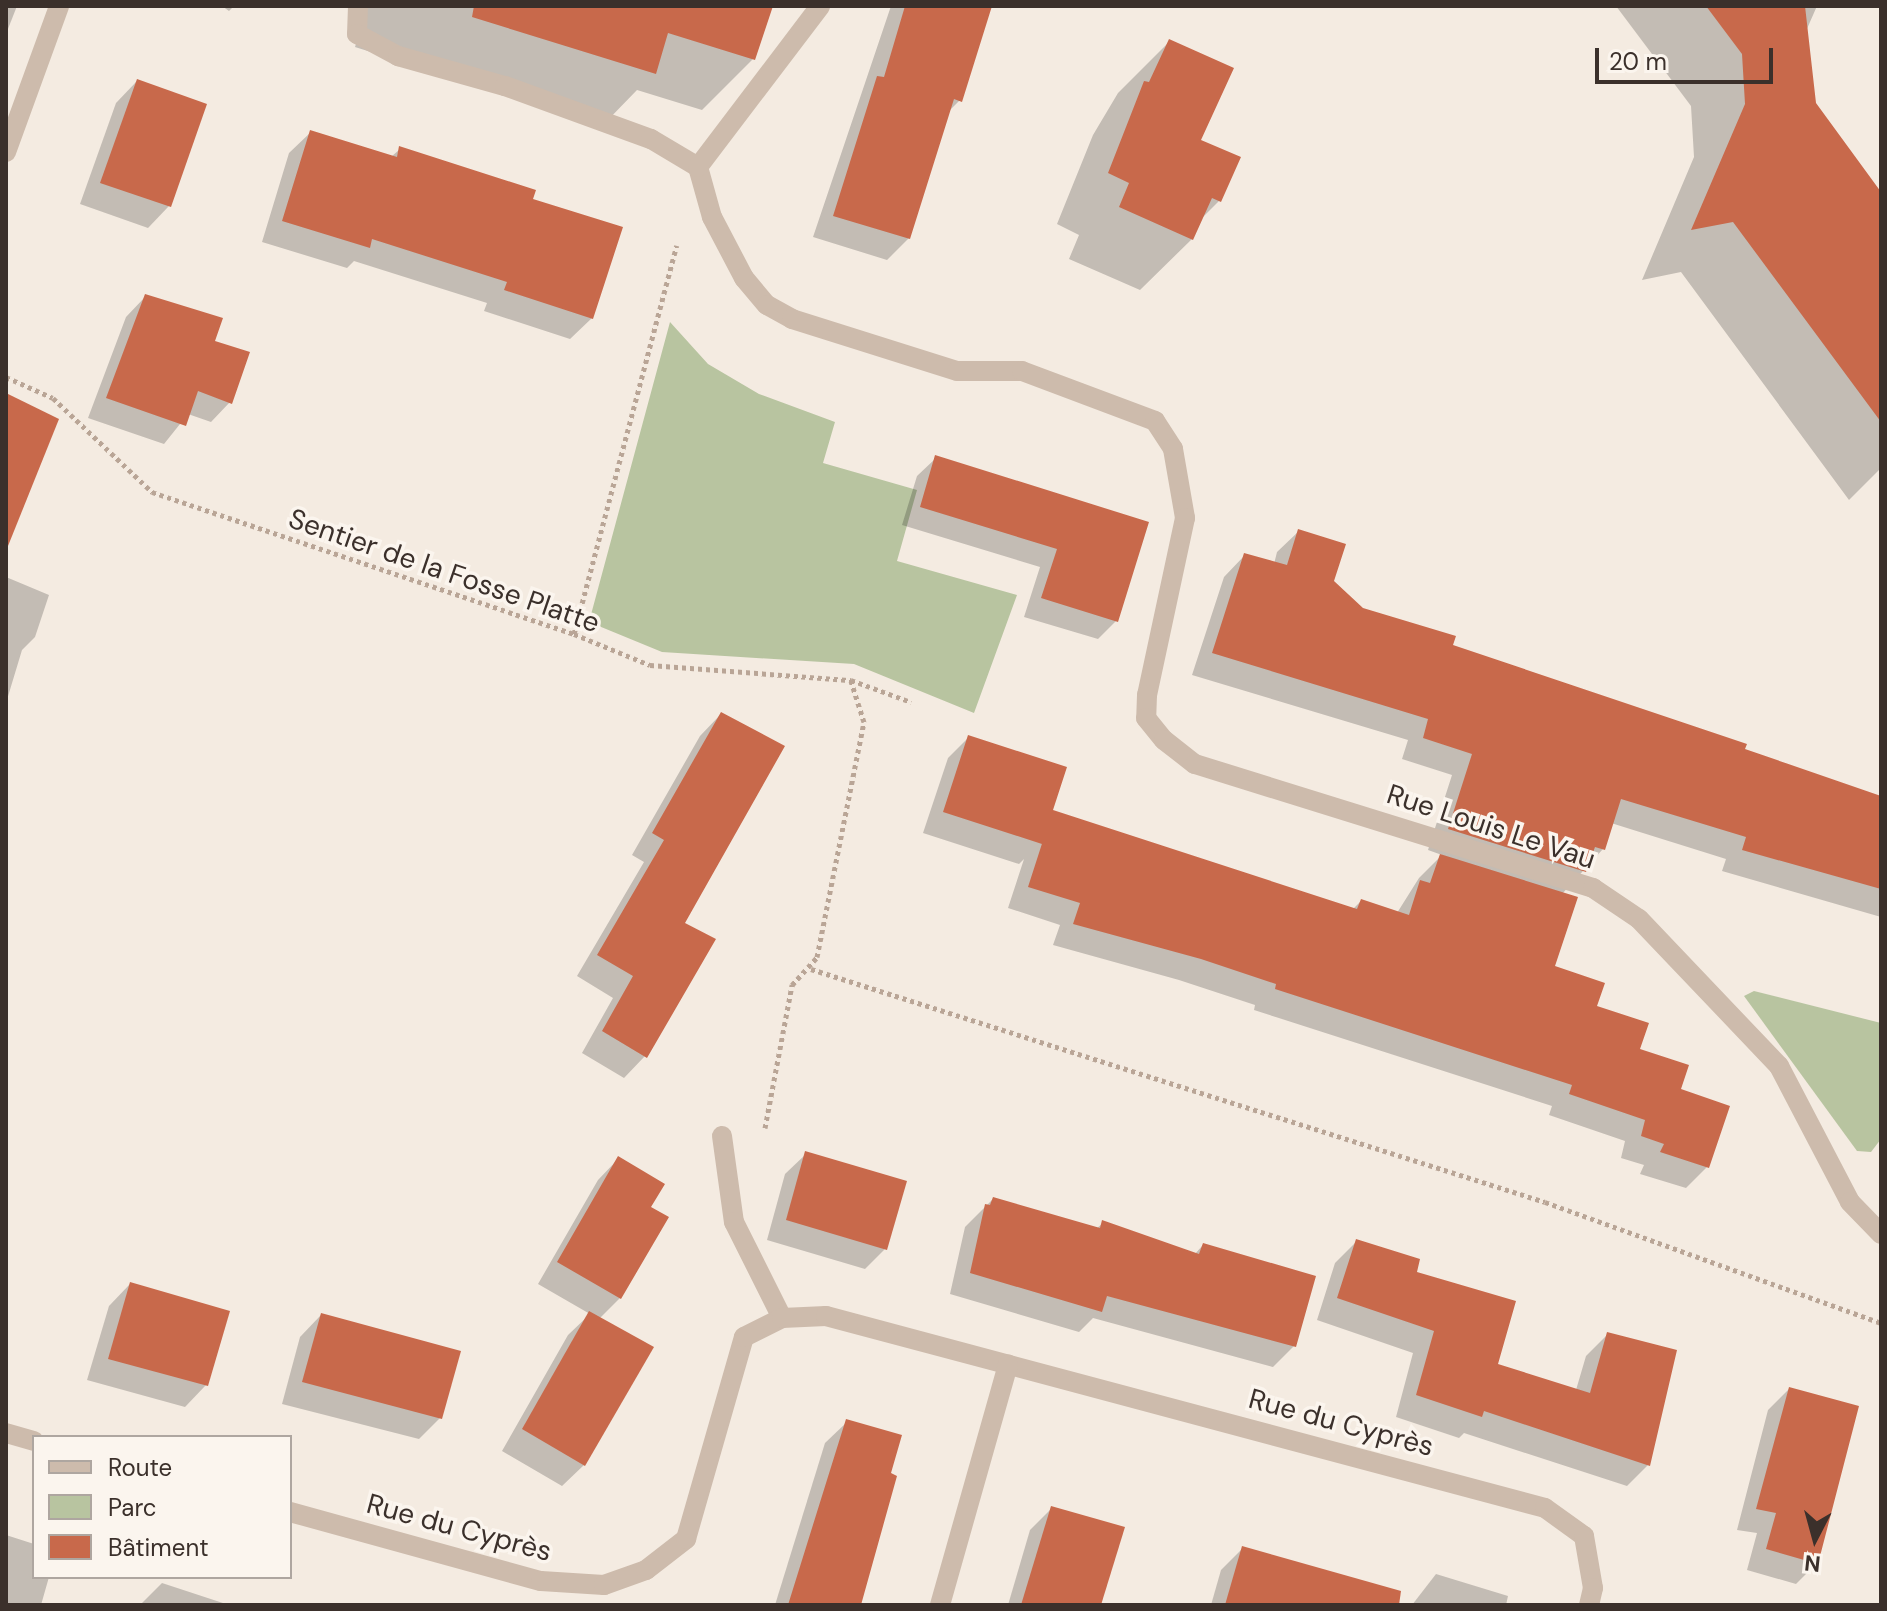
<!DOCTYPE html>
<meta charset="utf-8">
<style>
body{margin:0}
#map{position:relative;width:1887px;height:1611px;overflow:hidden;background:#f4ebe1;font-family:"DM Sans",sans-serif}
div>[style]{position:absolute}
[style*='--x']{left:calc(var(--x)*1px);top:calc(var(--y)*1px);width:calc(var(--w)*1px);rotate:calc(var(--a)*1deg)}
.green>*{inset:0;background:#b8c4a0}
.shadow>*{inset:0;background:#0003}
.building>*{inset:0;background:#c8694b}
.path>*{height:5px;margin-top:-2.5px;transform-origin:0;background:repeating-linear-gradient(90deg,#b9a596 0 4px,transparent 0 8px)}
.minor>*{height:20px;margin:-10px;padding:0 10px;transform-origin:10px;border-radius:10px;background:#cdbbac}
span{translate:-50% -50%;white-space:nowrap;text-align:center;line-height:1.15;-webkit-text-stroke:7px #fbf5ee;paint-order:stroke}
.street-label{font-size:28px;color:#3b302b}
.frame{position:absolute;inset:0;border:8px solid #3b302b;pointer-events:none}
.legend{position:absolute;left:32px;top:1435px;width:260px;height:144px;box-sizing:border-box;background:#fbf5ee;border:2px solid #aea6a0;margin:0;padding:10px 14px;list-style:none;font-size:24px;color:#3b302b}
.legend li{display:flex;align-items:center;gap:16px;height:40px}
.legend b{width:40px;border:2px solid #aea6a0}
.north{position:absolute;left:1775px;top:1499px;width:80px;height:80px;-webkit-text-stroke:6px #fbf5ee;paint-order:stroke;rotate:186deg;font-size:22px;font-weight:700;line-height:32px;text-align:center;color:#3b302b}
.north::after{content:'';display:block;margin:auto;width:28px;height:36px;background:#3b302b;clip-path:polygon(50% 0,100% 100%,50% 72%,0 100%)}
.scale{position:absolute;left:1595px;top:48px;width:178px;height:36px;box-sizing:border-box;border:4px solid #3b302b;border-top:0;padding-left:10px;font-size:24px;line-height:28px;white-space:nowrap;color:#3b302b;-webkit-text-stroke:6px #fbf5ee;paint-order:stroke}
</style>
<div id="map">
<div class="green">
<i style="clip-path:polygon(670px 322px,708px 364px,759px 394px,835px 422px,823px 463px,917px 490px,897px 561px,1017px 595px,974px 713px,854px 664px,662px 652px,589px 622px)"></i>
<i style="clip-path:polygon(1754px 991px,1881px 1023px,1881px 1139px,1871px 1152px,1857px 1151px,1744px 996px)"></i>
</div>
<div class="shadow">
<i style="clip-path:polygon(6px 6px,17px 6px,6px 34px)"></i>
<i style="clip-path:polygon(222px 6px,234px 6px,229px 11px)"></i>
<i style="clip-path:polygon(368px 6px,771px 6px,753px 59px,702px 110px,637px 90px,603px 125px,355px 47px)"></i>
<i style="clip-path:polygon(891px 6px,990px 6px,960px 100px,947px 113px,909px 238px,887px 260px,813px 237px)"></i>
<i style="clip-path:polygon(1616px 6px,1817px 6px,1806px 31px,1814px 104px,1881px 196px,1881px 468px,1849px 500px,1681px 272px,1642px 280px,1694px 157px,1691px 106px)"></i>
<i style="clip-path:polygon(1169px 42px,1219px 201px,1201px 219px,1192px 239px,1140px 290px,1069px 259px,1079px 235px,1057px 224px,1093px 135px,1118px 93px)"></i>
<i style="clip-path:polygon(137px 81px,169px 206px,148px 228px,80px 204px,116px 103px)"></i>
<i style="clip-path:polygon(311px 132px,391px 157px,400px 149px,531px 201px,592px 318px,570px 339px,484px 311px,487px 303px,354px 261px,347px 268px,262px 242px,289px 153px)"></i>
<i style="clip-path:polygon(145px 297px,213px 342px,230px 402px,211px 422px,188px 414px,164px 444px,88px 418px,126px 317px)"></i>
<i style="clip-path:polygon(936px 458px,1146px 523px,1116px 621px,1098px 639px,1024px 617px,1040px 567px,902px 525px,917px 476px)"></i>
<i style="clip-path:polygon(1299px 531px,1332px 582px,1362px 610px,1450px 647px,1881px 798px,1881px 917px,1722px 871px,1726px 859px,1611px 823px,1603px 849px,1562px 894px,1553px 968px,1678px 1091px,1707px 1167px,1686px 1188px,1640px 1174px,1644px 1165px,1621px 1158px,1625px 1141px,1549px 1115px,1552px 1106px,1254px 1010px,1255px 1005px,1179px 980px,1053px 945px,1060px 925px,1008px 908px,1024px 859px,1019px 864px,923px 833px,948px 758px,969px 737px,1051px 811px,1353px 909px,1361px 901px,1397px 913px,1419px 878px,1442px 855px,1428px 850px,1452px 775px,1402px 759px,1408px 740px,1192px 675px,1224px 577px,1245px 555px,1274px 564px,1277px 552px)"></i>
<i style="clip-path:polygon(6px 577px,49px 595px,35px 637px,22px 650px,6px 703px)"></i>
<i style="clip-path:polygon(721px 714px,682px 924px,645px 1056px,624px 1078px,582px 1053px,613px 998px,577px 976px,644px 862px,632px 855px,700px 736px)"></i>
<i style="clip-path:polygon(806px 1154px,885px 1249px,865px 1269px,767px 1240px,785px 1174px)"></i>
<i style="clip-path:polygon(619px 1158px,649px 1208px,620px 1298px,599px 1319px,584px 1465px,562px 1486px,502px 1451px,568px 1335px,590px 1314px,538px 1284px,598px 1180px)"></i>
<i style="clip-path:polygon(993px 1199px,1096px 1229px,1103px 1223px,1194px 1255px,1203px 1245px,1294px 1346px,1273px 1367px,1093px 1318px,1079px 1332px,950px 1294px,965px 1227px)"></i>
<i style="clip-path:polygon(1357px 1241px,1415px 1273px,1495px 1365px,1576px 1390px,1586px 1356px,1607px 1335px,1648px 1465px,1627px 1486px,1464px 1433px,1459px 1438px,1396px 1417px,1413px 1353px,1317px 1320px,1335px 1263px)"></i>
<i style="clip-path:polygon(130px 1284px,206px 1385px,185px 1407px,87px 1380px,109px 1306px)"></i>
<i style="clip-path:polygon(321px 1315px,440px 1418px,419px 1439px,282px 1404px,300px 1337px)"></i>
<i style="clip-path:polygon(1789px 1389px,1817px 1563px,1796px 1584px,1747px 1570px,1757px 1533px,1737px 1530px,1768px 1410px)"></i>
<i style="clip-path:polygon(847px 1422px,850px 1605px,775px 1605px,825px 1443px)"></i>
<i style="clip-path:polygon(1052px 1508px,1099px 1605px,1008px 1605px,1030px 1530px)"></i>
<i style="clip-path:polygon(6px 1535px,34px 1544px,34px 1577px,49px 1577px,41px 1605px,6px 1605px)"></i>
<i style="clip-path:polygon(1243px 1548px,1325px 1605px,1211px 1605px,1221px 1570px)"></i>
<i style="clip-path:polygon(1436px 1574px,1508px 1596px,1506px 1605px,1412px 1605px)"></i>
<i style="clip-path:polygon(162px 1583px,229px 1605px,140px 1605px)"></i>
</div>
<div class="building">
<i style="clip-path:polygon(474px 6px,773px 6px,755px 60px,668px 33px,656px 74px,472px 17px)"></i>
<i style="clip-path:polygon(905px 6px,992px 6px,962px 102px,954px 99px,910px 239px,833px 216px,877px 76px,884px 77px)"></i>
<i style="clip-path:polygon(1706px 6px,1805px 6px,1816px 103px,1881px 192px,1881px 422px,1733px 222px,1691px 230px,1745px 104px,1742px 54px)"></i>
<i style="clip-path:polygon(1169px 39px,1234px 68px,1201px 140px,1241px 157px,1221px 202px,1212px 198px,1193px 240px,1119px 207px,1129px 183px,1108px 173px,1144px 81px,1149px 82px)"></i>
<i style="clip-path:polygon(137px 79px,207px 104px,171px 207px,100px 183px)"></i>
<i style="clip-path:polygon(310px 130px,397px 157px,399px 146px,536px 190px,533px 199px,623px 227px,593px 319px,504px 290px,507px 282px,372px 239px,370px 248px,282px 221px)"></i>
<i style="clip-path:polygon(145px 294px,223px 318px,215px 341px,250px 352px,232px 404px,198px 391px,186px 426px,106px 398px)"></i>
<i style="clip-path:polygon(6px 393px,59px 419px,8px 546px,6px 545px)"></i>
<i style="clip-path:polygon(935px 455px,1149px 522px,1118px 622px,1041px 598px,1057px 549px,920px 507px)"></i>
<i style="clip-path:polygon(1298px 529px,1346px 544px,1334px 581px,1363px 608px,1456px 636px,1453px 645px,1747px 744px,1745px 749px,1881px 796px,1881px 889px,1742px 850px,1746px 837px,1621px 799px,1605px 850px,1595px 847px,1586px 872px,1448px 829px,1472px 754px,1423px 738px,1428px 719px,1212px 653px,1244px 553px,1287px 565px)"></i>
<i style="clip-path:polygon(721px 712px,785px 746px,685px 923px,716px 939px,647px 1058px,602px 1031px,633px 976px,597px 955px,664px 840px,652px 833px)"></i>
<i style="clip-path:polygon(968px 735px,1067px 767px,1053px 810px,1357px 909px,1361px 899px,1409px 915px,1420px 880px,1430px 883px,1440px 854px,1578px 897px,1555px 966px,1605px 983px,1597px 1006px,1649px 1023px,1640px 1049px,1689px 1065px,1681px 1089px,1730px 1106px,1709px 1168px,1660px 1152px,1664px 1144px,1641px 1136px,1645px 1120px,1569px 1094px,1572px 1085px,1275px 989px,1276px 984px,1201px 959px,1073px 924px,1080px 903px,1028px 887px,1048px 825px,1042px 844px,943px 812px)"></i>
<i style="clip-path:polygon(805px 1151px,907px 1181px,887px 1250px,786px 1220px)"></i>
<i style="clip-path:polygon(618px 1156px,665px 1184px,651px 1207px,669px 1217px,621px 1299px,557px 1262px)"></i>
<i style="clip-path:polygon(993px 1197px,1100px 1228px,1102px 1220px,1199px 1254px,1203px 1243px,1316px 1276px,1296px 1347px,1107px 1296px,1102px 1312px,970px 1273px,985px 1204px,990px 1205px)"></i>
<i style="clip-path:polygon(1356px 1239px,1420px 1259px,1417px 1272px,1516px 1301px,1498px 1364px,1590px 1393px,1607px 1332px,1677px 1350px,1650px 1466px,1484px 1411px,1482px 1417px,1416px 1395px,1434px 1331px,1337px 1298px)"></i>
<i style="clip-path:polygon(130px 1282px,230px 1311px,208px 1386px,108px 1359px)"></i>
<i style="clip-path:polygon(589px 1311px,654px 1347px,585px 1466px,522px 1429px)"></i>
<i style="clip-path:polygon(321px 1313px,461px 1351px,442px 1419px,302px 1382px)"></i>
<i style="clip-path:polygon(1789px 1387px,1859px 1406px,1818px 1564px,1766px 1549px,1776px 1513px,1756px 1509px)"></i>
<i style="clip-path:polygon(846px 1419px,902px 1435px,891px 1473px,897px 1476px,861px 1605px,788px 1605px)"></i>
<i style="clip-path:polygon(1051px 1506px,1125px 1527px,1101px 1605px,1021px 1605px)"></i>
<i style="clip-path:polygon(1242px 1546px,1401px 1591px,1399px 1605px,1225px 1605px)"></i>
</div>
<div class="path">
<i style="--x:6;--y:377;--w:51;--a:24.1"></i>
<i style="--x:53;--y:398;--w:137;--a:43.5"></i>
<i style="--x:152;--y:492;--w:445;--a:18.6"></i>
<i style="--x:574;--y:634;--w:82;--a:22.2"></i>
<i style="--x:650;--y:665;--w:202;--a:4.3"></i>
<i style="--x:851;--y:680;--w:64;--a:20.1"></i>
<i style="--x:574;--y:634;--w:402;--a:-75.2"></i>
<i style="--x:811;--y:969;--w:770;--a:17.61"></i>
<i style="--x:1545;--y:1202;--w:357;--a:19.8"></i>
<i style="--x:765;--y:1128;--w:146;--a:-79.3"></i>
<i style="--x:792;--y:985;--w:38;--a:-48"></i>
<i style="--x:817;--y:957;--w:240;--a:-78.7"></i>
<i style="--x:864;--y:722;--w:43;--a:-107.6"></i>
</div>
<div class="minor">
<i style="--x:358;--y:6;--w:28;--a:92"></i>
<i style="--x:357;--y:34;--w:47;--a:28.2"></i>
<i style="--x:398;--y:56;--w:111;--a:15.7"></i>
<i style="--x:505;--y:86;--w:155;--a:20"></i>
<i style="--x:651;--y:139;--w:55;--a:30.8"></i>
<i style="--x:698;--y:167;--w:52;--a:74.4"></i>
<i style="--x:712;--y:217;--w:69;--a:62.3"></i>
<i style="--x:744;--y:278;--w:35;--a:50"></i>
<i style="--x:767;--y:305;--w:29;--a:29"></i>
<i style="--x:792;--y:319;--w:173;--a:17.5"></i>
<i style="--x:957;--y:371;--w:65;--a:0"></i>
<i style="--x:1022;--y:371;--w:142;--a:20.6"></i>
<i style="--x:1155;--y:421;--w:33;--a:57"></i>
<i style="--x:1173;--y:449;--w:70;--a:80.1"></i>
<i style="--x:1185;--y:518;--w:181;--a:102.1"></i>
<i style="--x:1147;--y:695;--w:23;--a:92"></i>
<i style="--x:1146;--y:718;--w:28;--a:51"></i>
<i style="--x:1164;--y:740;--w:39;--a:38"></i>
<i style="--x:1195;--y:764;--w:417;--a:17.3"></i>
<i style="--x:1593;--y:888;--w:55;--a:34"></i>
<i style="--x:1639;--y:919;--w:203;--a:46.4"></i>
<i style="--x:1779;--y:1066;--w:153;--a:62.4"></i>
<i style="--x:1850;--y:1202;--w:45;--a:45.9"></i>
<i style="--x:6;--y:152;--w:155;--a:-70"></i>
<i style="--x:698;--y:167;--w:202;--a:-52.8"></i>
<i style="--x:722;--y:1136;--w:87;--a:82.1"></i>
<i style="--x:734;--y:1222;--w:107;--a:63.4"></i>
<i style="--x:6;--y:1433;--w:29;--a:16"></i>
<i style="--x:290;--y:1512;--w:260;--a:15.4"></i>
<i style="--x:541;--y:1581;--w:63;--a:3.6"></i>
<i style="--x:604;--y:1585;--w:45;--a:-19.7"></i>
<i style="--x:646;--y:1570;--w:51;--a:-37.8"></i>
<i style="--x:686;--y:1539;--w:210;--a:-74"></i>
<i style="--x:744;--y:1337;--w:42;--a:-26.6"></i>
<i style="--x:782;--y:1318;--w:44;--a:-2.6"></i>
<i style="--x:826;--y:1316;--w:744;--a:14.95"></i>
<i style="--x:1545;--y:1508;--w:48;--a:35.7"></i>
<i style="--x:1584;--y:1536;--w:53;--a:80.2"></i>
<i style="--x:1593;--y:1588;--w:17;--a:103"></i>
<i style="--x:940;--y:1605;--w:250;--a:-74.2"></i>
</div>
<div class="street-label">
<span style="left:444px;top:571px;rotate:19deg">Sentier de la Fosse Platte</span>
<span style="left:1491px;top:827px;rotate:18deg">Rue Louis Le Vau</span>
<span style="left:1341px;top:1423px;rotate:15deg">Rue du Cyprès</span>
<span style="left:459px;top:1528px;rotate:15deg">Rue du Cyprès</span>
</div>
<div class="frame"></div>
<ul class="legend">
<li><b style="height:10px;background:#cdbbac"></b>Route</li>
<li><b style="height:22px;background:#b8c4a0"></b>Parc</li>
<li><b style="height:22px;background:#c8694b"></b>Bâtiment</li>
</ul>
<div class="north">N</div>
<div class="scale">20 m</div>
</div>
